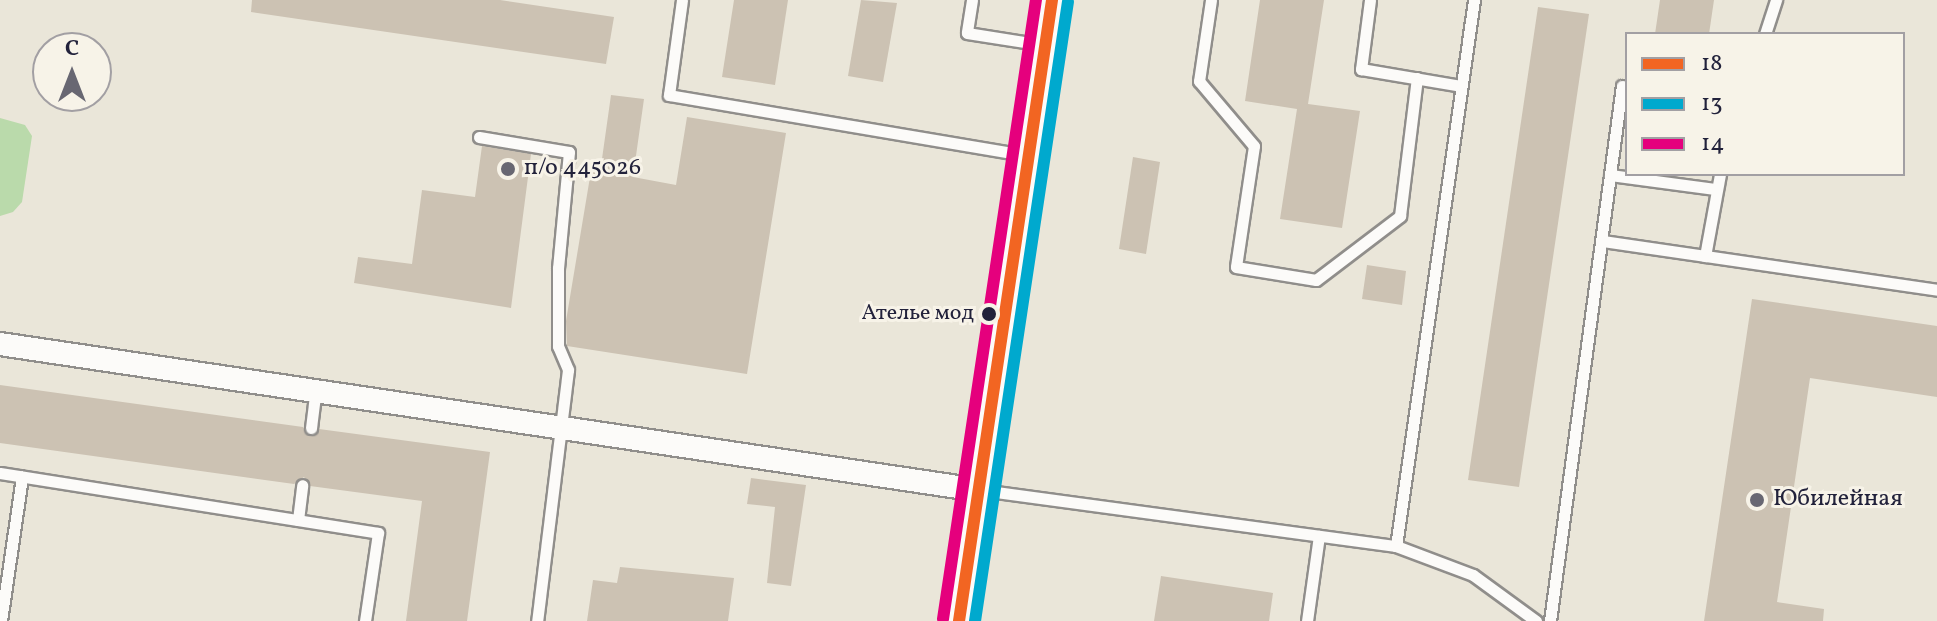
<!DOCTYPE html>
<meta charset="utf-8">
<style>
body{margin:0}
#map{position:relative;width:1937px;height:621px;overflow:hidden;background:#eae6d9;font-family:Vollkorn,serif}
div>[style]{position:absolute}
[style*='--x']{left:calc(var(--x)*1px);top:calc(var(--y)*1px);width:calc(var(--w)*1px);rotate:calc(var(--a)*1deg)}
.green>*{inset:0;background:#badaab}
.building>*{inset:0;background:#ccc2b3}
.roads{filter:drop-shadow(2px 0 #908e8b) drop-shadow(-2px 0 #908e8b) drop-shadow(0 2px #908e8b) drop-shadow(0 -2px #908e8b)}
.service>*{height:11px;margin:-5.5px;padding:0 5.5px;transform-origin:5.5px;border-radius:5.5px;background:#fcfbf9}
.minor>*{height:22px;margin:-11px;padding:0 11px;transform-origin:11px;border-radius:11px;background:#fcfbf9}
.secondary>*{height:30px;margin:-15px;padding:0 15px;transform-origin:15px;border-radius:15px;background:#fcfbf9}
.bus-1>*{height:12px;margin:-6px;padding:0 6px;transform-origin:6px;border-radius:6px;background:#f26522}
.bus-2>*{height:12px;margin:-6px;padding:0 6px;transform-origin:6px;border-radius:6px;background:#00a9ce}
.bus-3>*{height:12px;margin:-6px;padding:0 6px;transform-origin:6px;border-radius:6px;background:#e5007d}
.dots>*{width:22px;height:22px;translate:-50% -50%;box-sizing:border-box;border:4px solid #f7f3e8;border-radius:50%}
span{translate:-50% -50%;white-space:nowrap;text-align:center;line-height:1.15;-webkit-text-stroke:6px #f7f3e8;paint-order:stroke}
.bus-label{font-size:22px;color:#22223b}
.right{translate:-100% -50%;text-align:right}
.poi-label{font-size:24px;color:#22223b}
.left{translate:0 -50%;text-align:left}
.legend{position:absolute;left:1625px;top:32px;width:280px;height:144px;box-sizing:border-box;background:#f7f3e8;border:2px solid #a29fa3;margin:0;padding:10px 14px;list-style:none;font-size:24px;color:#22223b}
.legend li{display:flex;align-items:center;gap:16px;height:40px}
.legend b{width:40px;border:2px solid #a29fa3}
.north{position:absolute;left:32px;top:32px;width:80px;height:80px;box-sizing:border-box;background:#f7f3e8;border:2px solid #a29fa3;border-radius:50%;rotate:0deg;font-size:22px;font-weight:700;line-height:32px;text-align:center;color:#22223b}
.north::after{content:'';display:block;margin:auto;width:28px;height:36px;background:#686772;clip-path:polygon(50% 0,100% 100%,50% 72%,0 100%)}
</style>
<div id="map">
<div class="green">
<i style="clip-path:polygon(0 118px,25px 125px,32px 136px,22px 202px,13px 212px,0 216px)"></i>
</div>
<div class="building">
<i style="clip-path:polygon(252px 0,500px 0,614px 17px,606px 64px,251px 12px)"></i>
<i style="clip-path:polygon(734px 0,788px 0,775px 85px,722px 77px)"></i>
<i style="clip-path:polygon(861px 0,897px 3px,883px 82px,848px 76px)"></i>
<i style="clip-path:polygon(1260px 0,1324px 0,1308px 104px,1360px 111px,1342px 228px,1280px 219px,1297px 109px,1245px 101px)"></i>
<i style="clip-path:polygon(1660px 0,1714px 0,1709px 34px,1655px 34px)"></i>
<i style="clip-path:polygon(1538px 7px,1589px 14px,1519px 487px,1468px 480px)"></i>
<i style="clip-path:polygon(611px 95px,644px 99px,633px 177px,676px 185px,687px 117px,786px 133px,747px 374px,567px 346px,566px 321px,591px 171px,600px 173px)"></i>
<i style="clip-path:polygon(482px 146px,531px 154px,511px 308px,354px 283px,358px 257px,412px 264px,422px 190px,475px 197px)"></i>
<i style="clip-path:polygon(1133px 157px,1160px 162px,1146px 254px,1119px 249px)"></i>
<i style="clip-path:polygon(1367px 265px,1406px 271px,1402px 305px,1362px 299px)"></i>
<i style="clip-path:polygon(1752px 299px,1937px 326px,1937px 397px,1810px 378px,1777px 602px,1824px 609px,1823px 621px,1704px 621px)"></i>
<i style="clip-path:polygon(0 385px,303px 427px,309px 436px,319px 429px,490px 452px,467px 621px,406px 621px,422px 501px,310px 486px,304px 477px,294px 484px,0 443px)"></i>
<i style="clip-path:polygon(751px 478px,806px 485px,791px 586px,767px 583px,775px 507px,747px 504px)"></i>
<i style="clip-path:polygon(620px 567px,734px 578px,728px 621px,587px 621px,593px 580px,617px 583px)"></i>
<i style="clip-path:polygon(1161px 576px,1273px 593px,1269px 621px,1154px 621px)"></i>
</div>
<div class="roads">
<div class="service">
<i style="--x:682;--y:0;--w:96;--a:97.8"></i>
<i style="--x:669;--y:95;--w:365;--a:9.6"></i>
<i style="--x:972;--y:0;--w:33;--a:99"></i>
<i style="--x:967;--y:33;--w:78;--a:8.9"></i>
<i style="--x:1211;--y:0;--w:82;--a:98.4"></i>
<i style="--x:1199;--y:81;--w:85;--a:49.8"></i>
<i style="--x:1254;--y:146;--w:122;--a:98.5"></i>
<i style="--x:1236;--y:267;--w:81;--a:9.2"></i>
<i style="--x:1316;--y:280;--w:106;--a:-37.3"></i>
<i style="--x:1400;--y:216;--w:139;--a:-83"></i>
<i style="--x:1370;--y:0;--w:70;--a:97.4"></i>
<i style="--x:1361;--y:69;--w:101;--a:9.6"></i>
<i style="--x:1765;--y:34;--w:36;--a:-72"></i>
<i style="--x:479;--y:137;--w:91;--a:9.5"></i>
<i style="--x:569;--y:152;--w:117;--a:95.4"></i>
<i style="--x:558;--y:268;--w:78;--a:90"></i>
<i style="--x:558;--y:346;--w:26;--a:67"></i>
<i style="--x:568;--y:370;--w:253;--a:97"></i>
<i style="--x:1610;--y:175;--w:106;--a:7.6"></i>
<i style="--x:1603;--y:241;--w:338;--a:8.3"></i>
<i style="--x:1705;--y:256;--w:83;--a:-79.6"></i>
<i style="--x:311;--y:428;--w:38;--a:-83"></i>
<i style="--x:0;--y:473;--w:383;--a:9"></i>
<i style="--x:378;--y:533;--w:89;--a:98.4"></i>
<i style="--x:981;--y:490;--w:419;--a:7.7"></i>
<i style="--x:1396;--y:546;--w:82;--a:20.6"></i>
<i style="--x:1473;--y:575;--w:78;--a:36.1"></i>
<i style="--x:298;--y:520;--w:35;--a:-83"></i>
<i style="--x:1396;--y:546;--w:552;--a:-81.87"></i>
<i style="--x:1;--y:621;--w:146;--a:-81.7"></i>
<i style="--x:1307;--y:621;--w:86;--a:-82"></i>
<i style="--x:1550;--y:621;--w:540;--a:-82.34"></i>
</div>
<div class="minor">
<i style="--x:0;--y:344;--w:989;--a:8.49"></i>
</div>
<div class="secondary">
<i style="--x:959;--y:621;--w:628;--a:-81.48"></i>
</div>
</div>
<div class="bus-1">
<i style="--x:959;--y:621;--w:628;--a:-81.48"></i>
</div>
<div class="bus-2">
<i style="--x:975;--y:621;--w:626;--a:-81.46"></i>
</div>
<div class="bus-3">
<i style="--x:943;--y:619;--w:626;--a:-81.46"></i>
</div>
<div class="dots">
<i style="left:508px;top:169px;background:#686772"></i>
<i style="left:989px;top:314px;background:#22223b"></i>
<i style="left:1757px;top:500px;background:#686772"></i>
</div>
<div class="bus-label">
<span class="right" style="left:974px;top:314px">Ателье мод</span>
</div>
<div class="poi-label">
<span class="left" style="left:524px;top:169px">п/о 445026</span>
<span class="left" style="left:1773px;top:500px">Юбилейная</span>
</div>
<ul class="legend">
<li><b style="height:10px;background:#f26522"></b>18</li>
<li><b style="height:10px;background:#00a9ce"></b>13</li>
<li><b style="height:10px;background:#e5007d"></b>14</li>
</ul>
<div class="north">С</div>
</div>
